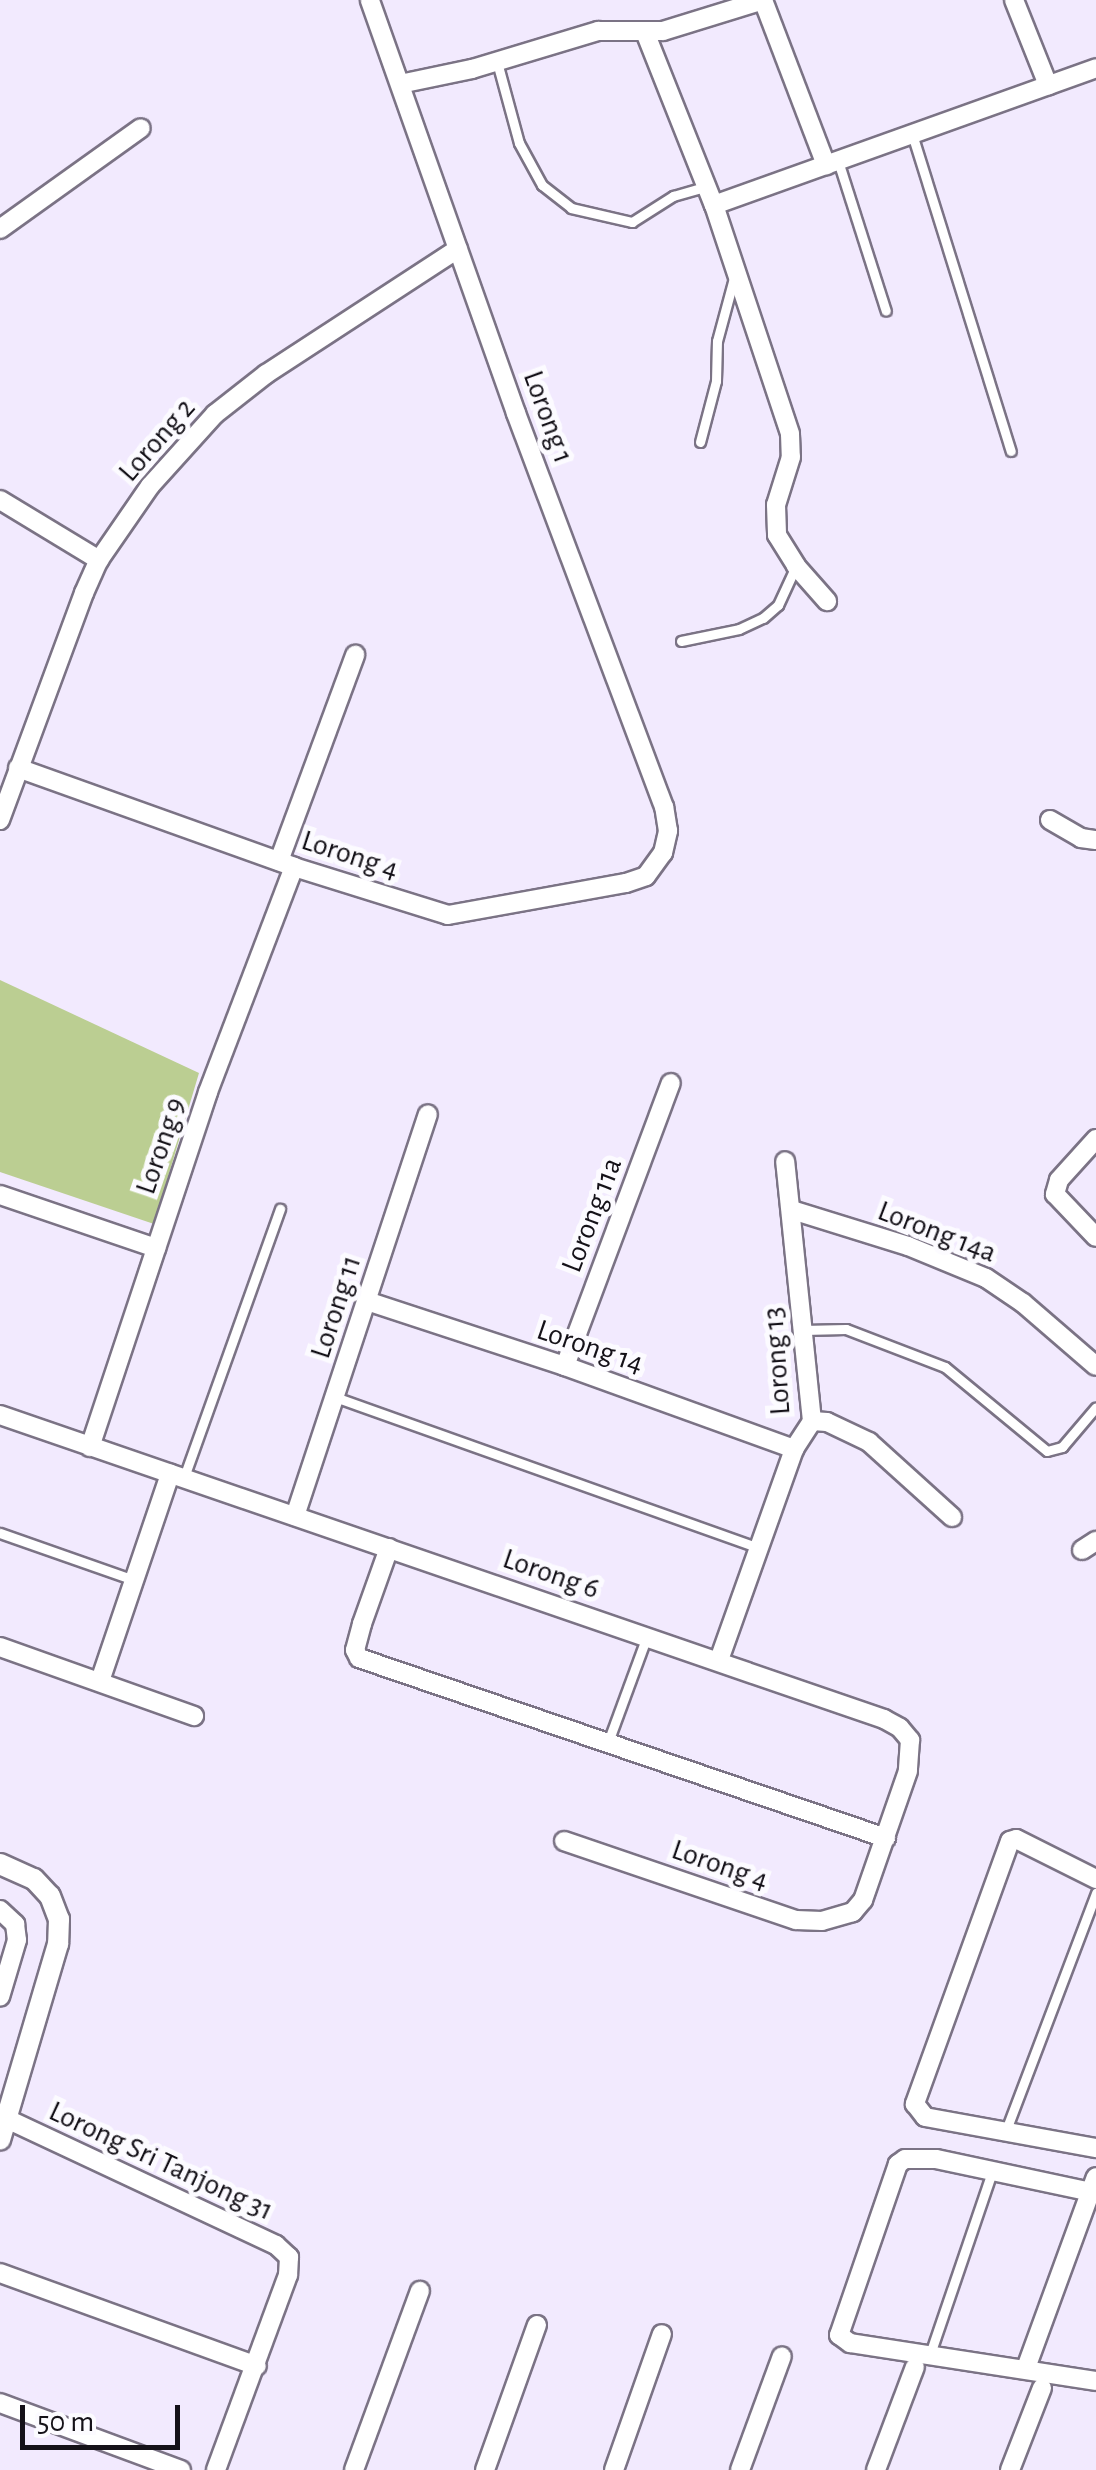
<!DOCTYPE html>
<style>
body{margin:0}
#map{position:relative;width:1096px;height:2470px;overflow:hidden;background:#f2eafe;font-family:"Alegreya Sans",sans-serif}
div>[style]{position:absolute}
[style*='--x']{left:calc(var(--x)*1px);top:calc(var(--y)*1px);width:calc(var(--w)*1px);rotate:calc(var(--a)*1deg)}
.green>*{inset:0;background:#bbce92}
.roads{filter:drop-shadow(2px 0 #7b7385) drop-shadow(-2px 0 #7b7385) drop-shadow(0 2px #7b7385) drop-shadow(0 -2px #7b7385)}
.service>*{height:9px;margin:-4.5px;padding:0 4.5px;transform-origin:4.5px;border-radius:4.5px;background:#fff}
.minor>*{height:18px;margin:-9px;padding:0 9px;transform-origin:9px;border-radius:9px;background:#fff}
.tertiary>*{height:20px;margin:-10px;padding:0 10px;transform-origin:10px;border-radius:10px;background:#fff}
span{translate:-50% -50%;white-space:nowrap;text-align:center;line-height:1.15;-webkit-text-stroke:10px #fcfbff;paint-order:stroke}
.street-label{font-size:30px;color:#141118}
.scale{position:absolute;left:20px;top:2405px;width:160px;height:45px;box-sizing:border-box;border:5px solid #141118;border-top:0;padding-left:12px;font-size:30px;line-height:35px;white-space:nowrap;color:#141118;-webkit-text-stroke:8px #fcfbff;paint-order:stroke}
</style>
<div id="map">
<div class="green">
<i style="clip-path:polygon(0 980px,199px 1073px,154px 1224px,0 1172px)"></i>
</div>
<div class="roads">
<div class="service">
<i style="--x:497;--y:62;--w:84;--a:74.8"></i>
<i style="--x:519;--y:143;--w:48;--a:61.3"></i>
<i style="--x:542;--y:185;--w:37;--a:38"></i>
<i style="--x:571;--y:208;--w:63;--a:12.9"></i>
<i style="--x:632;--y:222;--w:49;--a:-32.4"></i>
<i style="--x:673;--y:196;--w:35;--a:-16"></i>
<i style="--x:912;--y:134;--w:332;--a:72.7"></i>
<i style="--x:838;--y:161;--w:157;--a:72.3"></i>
<i style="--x:700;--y:442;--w:63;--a:-75.3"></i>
<i style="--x:716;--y:381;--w:40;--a:-88.6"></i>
<i style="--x:717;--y:341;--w:65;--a:-74.9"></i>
<i style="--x:681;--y:641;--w:59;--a:-11.7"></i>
<i style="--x:739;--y:629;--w:26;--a:-25"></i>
<i style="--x:763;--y:618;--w:20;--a:-41"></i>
<i style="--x:778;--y:605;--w:43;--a:-65.2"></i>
<i style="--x:803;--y:1330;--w:43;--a:-1.3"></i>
<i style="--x:846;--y:1329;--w:106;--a:21"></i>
<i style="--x:945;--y:1367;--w:132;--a:39.5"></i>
<i style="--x:1047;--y:1451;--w:16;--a:-15"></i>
<i style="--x:1062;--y:1447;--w:52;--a:-49.6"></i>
<i style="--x:335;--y:1397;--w:449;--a:19.6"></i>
<i style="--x:184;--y:1477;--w:285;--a:-70.3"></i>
<i style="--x:0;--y:1533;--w:142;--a:19.3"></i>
<i style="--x:608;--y:1742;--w:113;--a:-69.8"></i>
<i style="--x:1006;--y:2130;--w:254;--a:-69.2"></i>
<i style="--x:930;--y:2354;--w:192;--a:-71.2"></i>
</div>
<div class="minor">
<i style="--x:1014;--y:0;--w:92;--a:68.2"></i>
<i style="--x:645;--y:32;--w:186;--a:68.3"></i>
<i style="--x:714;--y:205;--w:241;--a:71.6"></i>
<i style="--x:790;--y:434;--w:23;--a:88"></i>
<i style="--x:791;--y:457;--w:50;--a:107.4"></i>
<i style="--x:776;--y:505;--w:30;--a:88"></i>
<i style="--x:777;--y:535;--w:36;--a:58"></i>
<i style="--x:796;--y:566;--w:47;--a:48.5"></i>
<i style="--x:400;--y:84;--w:74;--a:-11.8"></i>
<i style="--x:472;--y:69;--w:132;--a:-16.8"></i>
<i style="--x:598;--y:31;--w:65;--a:0"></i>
<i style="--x:663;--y:31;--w:105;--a:-17.2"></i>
<i style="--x:763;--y:0;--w:177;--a:69.1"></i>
<i style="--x:714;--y:205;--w:406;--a:-19.7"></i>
<i style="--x:0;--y:229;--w:173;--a:-35.6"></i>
<i style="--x:0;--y:500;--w:116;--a:31.2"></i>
<i style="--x:18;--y:768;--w:293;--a:19.7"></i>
<i style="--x:294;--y:867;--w:161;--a:17.3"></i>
<i style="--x:448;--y:915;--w:181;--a:-10.2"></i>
<i style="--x:626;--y:883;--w:21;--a:-19"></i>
<i style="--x:646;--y:876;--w:29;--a:-54"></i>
<i style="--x:663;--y:853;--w:23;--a:-77"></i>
<i style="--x:668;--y:831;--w:24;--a:-99"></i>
<i style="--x:664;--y:807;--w:421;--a:-110.6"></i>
<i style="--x:516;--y:413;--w:438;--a:-109.5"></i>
<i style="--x:0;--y:820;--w:242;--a:-69.7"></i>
<i style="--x:84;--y:593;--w:36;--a:-66"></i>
<i style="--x:99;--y:560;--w:90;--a:-55.4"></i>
<i style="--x:150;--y:486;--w:97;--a:-47.9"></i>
<i style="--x:215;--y:414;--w:65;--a:-38.1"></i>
<i style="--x:266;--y:374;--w:229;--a:-33.1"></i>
<i style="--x:1050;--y:820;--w:36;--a:30"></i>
<i style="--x:1081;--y:838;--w:15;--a:8"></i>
<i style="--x:279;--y:861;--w:220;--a:-69.7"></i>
<i style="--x:1096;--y:1139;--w:55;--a:132.1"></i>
<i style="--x:1059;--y:1180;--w:15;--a:106"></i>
<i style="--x:1055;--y:1194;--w:59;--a:46.4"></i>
<i style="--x:0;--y:1195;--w:165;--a:18.8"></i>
<i style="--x:792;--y:1210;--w:121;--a:17.2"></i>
<i style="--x:908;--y:1246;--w:84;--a:22.3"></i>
<i style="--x:986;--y:1278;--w:45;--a:34"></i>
<i style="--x:1023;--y:1303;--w:96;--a:40.8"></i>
<i style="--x:367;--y:1301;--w:208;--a:18.2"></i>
<i style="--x:565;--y:1366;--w:244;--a:19.9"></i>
<i style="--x:565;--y:1366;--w:302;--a:-69.5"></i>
<i style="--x:0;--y:1415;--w:935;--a:18.98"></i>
<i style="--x:884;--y:1719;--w:18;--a:29"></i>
<i style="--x:900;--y:1728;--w:16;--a:50"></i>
<i style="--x:910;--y:1740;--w:31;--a:94"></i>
<i style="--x:908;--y:1771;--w:137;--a:109.2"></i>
<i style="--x:863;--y:1900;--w:16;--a:130"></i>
<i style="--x:853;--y:1912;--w:32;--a:164"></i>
<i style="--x:822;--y:1921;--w:26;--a:-178"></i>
<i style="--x:796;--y:1920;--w:245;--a:-161.2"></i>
<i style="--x:812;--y:1421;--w:15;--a:4"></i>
<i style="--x:827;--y:1422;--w:47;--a:25.5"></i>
<i style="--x:869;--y:1442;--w:112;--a:42.1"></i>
<i style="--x:90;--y:1447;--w:374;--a:-71.6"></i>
<i style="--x:208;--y:1092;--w:241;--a:-69.1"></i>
<i style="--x:295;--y:1516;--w:423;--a:-71.7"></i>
<i style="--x:389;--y:1548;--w:81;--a:109.6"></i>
<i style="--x:362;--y:1624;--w:27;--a:105"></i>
<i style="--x:355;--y:1650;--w:9;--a:63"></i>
<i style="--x:359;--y:1658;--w:557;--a:18.86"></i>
<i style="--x:1082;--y:1550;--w:17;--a:-33"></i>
<i style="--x:0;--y:1647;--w:206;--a:19.6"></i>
<i style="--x:719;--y:1660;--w:224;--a:-70.4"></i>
<i style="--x:794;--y:1449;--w:33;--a:-57"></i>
<i style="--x:812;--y:1421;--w:261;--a:-95.9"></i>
<i style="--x:100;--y:1681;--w:219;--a:-71.3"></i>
<i style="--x:1096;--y:1879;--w:89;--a:-153.4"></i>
<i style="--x:1016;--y:1839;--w:6;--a:162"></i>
<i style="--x:1010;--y:1841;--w:280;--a:109.9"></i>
<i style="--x:915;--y:2104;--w:16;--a:52"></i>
<i style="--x:925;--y:2117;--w:174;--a:10.3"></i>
<i style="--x:0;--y:1910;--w:21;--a:43"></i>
<i style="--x:15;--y:1924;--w:16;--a:83"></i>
<i style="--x:17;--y:1940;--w:59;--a:106.6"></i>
<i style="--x:7;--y:2119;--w:297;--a:25.1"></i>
<i style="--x:276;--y:2245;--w:18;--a:43"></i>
<i style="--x:289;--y:2257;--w:18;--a:93"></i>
<i style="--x:288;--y:2275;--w:208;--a:110.3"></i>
<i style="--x:1096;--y:2193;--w:164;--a:-168"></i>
<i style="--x:936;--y:2159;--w:31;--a:180"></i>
<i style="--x:905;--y:2159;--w:9;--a:144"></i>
<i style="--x:898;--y:2164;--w:181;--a:109"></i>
<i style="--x:839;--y:2335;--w:14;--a:36"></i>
<i style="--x:850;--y:2343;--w:249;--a:8.8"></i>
<i style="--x:0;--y:2273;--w:273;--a:19.9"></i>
<i style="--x:1026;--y:2368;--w:203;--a:-69.9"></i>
<i style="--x:0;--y:2403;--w:193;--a:20.3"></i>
<i style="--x:354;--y:2470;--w:191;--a:-69.8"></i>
<i style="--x:485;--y:2470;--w:154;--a:-70.3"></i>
<i style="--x:614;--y:2470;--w:144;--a:-70.6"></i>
<i style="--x:740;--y:2470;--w:121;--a:-69.8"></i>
<i style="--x:876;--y:2470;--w:110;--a:-69.3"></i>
<i style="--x:1010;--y:2470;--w:88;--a:-68.7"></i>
</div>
<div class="tertiary">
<i style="--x:0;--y:1864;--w:37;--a:24"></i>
<i style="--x:34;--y:1879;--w:23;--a:47"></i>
<i style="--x:50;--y:1896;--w:25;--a:69"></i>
<i style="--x:59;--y:1919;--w:25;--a:92"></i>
<i style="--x:58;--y:1944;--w:204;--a:106.5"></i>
</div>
</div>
<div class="street-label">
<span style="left:548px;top:417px;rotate:70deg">Lorong 1</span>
<span style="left:157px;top:440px;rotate:-49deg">Lorong 2</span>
<span style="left:350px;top:855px;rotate:18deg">Lorong 4</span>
<span style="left:161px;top:1146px;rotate:-71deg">Lorong 9</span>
<span style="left:592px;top:1215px;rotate:-69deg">Lorong 11a</span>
<span style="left:937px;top:1232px;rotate:21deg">Lorong 14a</span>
<span style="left:336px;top:1307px;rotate:-72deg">Lorong 11</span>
<span style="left:590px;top:1347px;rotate:19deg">Lorong 14</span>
<span style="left:777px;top:1361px;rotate:-94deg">Lorong 13</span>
<span style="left:551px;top:1574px;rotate:19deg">Lorong 6</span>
<span style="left:720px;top:1865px;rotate:19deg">Lorong 4</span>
<span style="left:161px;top:2161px;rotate:25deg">Lorong Sri Tanjong 31</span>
</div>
<div class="scale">50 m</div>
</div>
